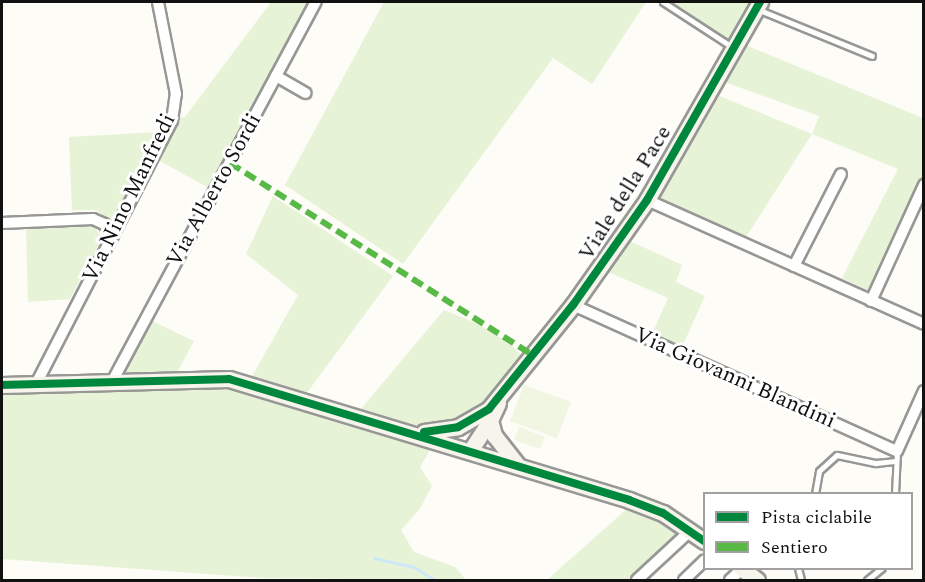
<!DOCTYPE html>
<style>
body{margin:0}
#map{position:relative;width:925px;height:582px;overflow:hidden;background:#fdfcf7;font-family:Spectral,serif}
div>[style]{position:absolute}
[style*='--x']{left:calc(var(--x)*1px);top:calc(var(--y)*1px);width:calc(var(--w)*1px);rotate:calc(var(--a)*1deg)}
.green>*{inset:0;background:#e7f3d7}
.pitch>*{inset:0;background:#f0f6e1}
.stream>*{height:3px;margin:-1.5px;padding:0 1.5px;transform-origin:1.5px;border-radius:1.5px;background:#cde8f7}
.roads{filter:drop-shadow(2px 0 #979795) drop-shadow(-2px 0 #979795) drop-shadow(0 2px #979795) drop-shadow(0 -2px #979795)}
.lane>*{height:5px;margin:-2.5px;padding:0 2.5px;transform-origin:2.5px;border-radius:2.5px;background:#fffffe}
.street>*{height:10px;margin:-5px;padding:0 5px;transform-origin:5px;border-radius:5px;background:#fffffe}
.secondary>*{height:15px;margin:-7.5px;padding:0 7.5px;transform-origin:7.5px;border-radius:7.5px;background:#f6f4eb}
.quiet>*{height:6px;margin-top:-3px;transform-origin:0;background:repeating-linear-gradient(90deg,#58b947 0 12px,transparent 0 18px)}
.cycleway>*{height:8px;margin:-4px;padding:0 4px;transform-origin:4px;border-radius:4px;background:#00873e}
span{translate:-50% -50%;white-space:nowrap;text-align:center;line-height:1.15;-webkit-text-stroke:6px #fff;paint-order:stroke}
.street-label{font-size:22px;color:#111}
.frame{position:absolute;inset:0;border:3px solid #111;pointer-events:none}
.legend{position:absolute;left:703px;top:492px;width:210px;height:78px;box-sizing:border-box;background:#fff;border:2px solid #a0a0a0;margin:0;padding:8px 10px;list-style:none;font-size:18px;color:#111}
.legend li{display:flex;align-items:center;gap:12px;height:30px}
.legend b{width:30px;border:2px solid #a0a0a0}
</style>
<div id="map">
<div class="green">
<i style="clip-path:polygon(271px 2px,311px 2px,209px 188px,158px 160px,178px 117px,185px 117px)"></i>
<i style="clip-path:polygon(384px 2px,646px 2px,592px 84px,553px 58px,403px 264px,285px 185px)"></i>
<i style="clip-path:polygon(665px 2px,753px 2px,730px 42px)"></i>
<i style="clip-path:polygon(743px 44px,923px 118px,923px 181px,870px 291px,842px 278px,898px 169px,812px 134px,746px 237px,656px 196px,715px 94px,812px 134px,819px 116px,722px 81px)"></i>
<i style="clip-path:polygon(159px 132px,113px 223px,96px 210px,72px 210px,69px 137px)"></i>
<i style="clip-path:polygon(273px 196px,393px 276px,306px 394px,251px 378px,298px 295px,246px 254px)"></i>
<i style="clip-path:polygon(94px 226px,102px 238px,70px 299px,28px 302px,26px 229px)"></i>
<i style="clip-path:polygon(630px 241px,682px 265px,676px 282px,705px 296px,682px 347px,652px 334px,668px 298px,608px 272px)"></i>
<i style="clip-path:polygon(444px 310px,476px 323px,508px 342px,524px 358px,480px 408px,454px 424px,413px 425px,360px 410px)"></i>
<i style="clip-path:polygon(150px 320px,194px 341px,178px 371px,127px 374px,125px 367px)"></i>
<i style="clip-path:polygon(230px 385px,433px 445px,420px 467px,432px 486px,419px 510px,401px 530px,414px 552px,455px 567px,466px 580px,262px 578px,2px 559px,2px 392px)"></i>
<i style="clip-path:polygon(630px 506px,680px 531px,628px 580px,547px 580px)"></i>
</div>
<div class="pitch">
<i style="clip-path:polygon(524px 385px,571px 402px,557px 438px,510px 421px)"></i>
<i style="clip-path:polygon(519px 427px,545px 437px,540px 449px,514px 440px)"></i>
</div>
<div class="stream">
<i style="--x:374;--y:558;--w:41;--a:12.7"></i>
<i style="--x:414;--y:567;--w:25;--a:32"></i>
</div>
<div class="roads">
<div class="lane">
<i style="--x:663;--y:2;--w:82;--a:33.1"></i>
<i style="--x:757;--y:9;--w:124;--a:22.2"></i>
<i style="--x:815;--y:494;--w:23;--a:-80"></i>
<i style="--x:819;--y:471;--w:24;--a:-42"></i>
<i style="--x:837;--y:455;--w:40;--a:12"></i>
<i style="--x:876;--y:463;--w:18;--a:-6"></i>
<i style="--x:895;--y:494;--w:43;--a:-87.3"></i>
<i style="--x:798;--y:568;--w:12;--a:76"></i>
<i style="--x:867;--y:580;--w:19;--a:-39"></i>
</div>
<div class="street">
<i style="--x:276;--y:76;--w:34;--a:30"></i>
<i style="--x:647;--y:200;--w:303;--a:24.1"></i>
<i style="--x:2;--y:223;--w:91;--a:-2.5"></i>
<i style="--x:93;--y:219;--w:12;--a:24"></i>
<i style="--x:104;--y:224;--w:15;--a:53"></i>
<i style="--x:794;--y:266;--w:103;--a:-62.9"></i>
<i style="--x:871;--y:301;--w:128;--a:-65.4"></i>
<i style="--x:573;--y:305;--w:355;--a:24.3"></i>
<i style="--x:897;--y:451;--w:66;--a:-65.8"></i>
<i style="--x:113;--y:380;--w:429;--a:-61.8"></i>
<i style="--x:36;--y:384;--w:296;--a:-62.7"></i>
<i style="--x:172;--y:121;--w:27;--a:-82"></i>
<i style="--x:176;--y:94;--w:94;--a:-101.1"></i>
<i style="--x:637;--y:580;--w:74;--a:-42.8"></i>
<i style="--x:684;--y:580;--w:28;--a:-44"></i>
<i style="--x:730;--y:580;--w:16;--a:-43"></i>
</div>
<div class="secondary">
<i style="--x:2;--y:385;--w:227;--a:-1.5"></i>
<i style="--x:229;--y:379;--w:418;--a:16.8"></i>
<i style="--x:629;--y:500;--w:36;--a:21"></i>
<i style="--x:663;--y:513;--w:50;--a:34.3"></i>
<i style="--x:498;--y:403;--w:19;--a:115"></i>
<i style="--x:490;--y:420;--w:16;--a:75"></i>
<i style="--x:494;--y:435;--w:37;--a:52"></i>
<i style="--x:424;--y:432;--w:34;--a:-8"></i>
<i style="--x:458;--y:427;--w:36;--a:-30"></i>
<i style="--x:489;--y:409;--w:134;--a:-51.1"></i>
<i style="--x:573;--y:305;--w:128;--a:-54.8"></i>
<i style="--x:647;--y:200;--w:228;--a:-60.3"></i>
<i style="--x:470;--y:451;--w:37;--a:-57"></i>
<i style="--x:741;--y:568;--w:20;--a:37"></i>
</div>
</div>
<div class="quiet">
<i style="--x:230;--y:163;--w:359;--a:32.4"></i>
</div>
<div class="cycleway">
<i style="--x:2;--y:385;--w:227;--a:-1.5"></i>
<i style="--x:229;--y:379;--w:418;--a:16.8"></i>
<i style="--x:629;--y:500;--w:36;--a:21"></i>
<i style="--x:663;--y:513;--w:50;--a:34.3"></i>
<i style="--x:424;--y:432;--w:34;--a:-8"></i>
<i style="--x:458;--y:427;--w:36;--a:-30"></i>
<i style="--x:489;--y:409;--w:134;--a:-51.1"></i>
<i style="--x:573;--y:305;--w:128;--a:-54.8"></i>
<i style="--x:647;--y:200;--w:228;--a:-60.3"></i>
</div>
<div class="street-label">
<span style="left:214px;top:190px;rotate:-61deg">Via Alberto Sordi</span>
<span style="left:625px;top:193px;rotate:-58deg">Viale della Pace</span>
<span style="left:129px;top:198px;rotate:-64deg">Via Nino Manfredi</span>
<span style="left:735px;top:378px;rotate:24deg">Via Giovanni Blandini</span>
</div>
<div class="frame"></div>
<ul class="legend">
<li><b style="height:8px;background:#00873e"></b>Pista ciclabile</li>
<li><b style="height:8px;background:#58b947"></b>Sentiero</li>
</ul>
</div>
